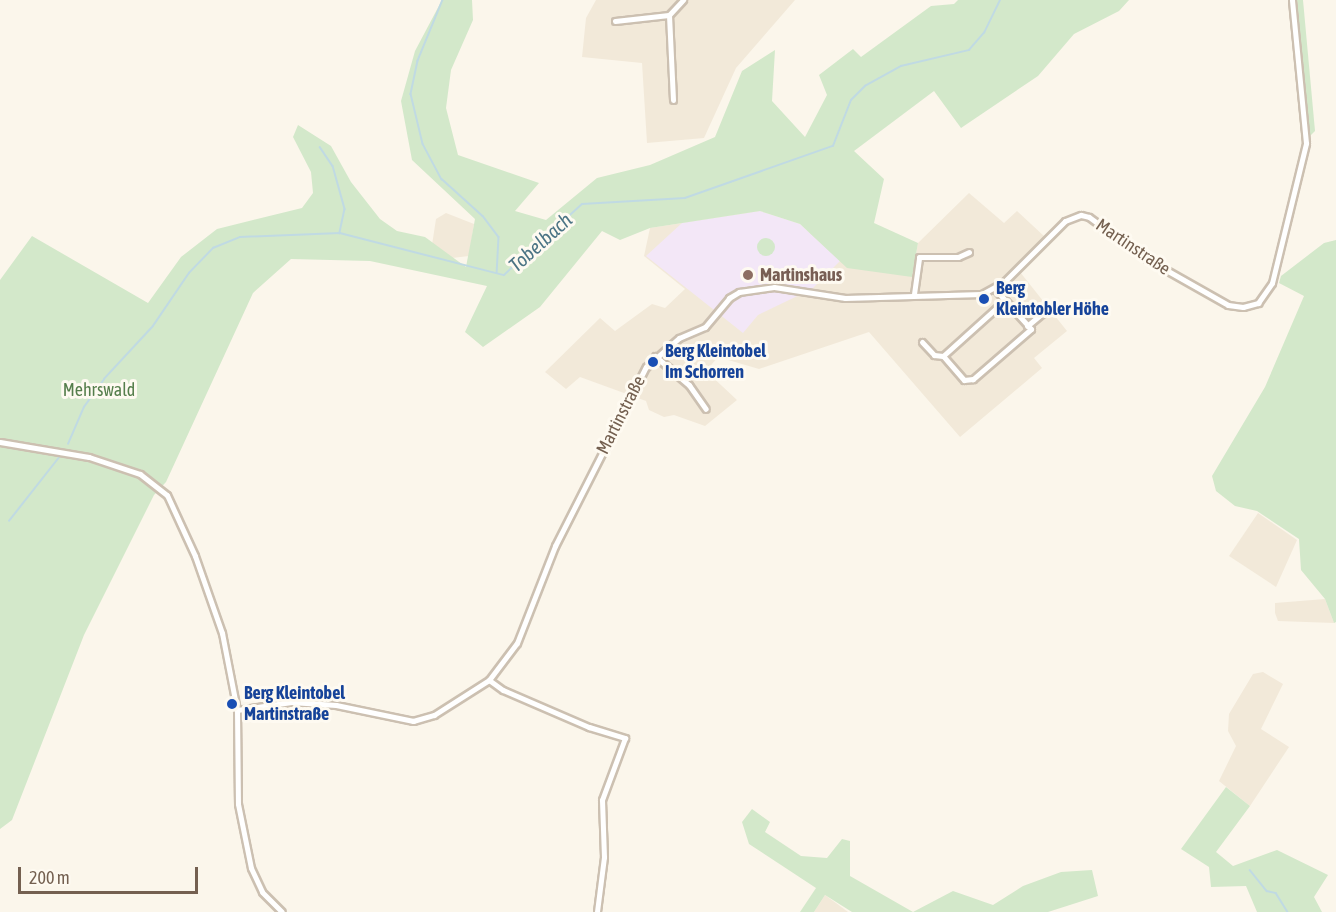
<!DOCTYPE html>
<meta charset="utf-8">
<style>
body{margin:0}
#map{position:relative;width:1336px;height:912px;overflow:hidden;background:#fbf6eb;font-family:"Asap Condensed",sans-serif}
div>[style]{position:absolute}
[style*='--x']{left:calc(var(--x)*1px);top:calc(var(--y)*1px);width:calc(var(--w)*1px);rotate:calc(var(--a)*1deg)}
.residential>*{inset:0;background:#f2e9d9}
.education>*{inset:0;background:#f3e7f7}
.green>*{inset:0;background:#d3e8ca}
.round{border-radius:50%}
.stream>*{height:1.5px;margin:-0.75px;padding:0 0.75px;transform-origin:0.75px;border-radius:0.75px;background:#c0dae3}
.roads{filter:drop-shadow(2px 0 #ccc0b1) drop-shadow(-2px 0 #ccc0b1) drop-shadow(0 2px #ccc0b1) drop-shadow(0 -2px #ccc0b1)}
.minor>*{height:5px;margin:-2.5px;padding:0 2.5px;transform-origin:2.5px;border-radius:2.5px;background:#fff}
.dots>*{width:16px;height:16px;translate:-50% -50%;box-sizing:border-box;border:3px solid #fefaf1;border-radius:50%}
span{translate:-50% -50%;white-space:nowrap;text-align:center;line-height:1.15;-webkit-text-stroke:6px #fefaf1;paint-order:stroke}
.street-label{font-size:18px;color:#746050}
.education-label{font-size:18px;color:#785e54;font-weight:700}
.left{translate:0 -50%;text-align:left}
.transit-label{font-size:18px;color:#164399;font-weight:700}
.park-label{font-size:18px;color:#557e4c}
.water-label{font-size:20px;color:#4b7485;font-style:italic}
.scale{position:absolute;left:18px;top:867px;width:180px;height:27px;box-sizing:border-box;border:3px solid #746050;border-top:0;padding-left:8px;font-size:18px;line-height:21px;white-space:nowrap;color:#746050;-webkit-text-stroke:4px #fefaf1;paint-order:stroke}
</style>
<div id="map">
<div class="residential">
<i style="clip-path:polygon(596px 0,795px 0,736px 68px,704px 138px,647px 143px,642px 63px,582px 57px,586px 18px)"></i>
<i style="clip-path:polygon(969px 193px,1004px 223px,1017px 211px,1045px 237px,1016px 267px,1067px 331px,1034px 358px,1042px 368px,960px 437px,869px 332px,759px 369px,718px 357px,706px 371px,737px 400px,705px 426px,674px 415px,664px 417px,649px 410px,646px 401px,580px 377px,566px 389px,545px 372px,600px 318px,615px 331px,652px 304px,665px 308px,685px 289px,644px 256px,650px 228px,760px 211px,912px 277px,918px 243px)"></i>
<i style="clip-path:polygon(446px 213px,474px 224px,469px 256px,452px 258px,432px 245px,436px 219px)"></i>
<i style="clip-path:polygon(1258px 513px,1297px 540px,1276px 587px,1229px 556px)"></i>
<i style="clip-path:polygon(1325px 599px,1334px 623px,1278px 621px,1275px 613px,1275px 603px)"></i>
<i style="clip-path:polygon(1263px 672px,1283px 684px,1261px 729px,1289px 747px,1250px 806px,1219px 781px,1236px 746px,1228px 731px,1229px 714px,1253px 674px)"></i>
<i style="clip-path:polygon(825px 895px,840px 906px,848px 912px,814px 912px)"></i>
</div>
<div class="education">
<i style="clip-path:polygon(760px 211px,800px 224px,840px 261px,812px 289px,758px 315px,743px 333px,646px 256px,682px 223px)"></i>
</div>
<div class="green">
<i style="clip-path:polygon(442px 0,472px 0,473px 20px,451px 70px,446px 108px,458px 155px,539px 183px,515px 211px,546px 220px,597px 178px,650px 165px,715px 137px,742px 71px,775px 50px,772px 101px,805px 137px,827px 95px,819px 75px,853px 49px,861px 57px,931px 6px,954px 4px,958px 0,1129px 0,1119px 11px,1074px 34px,1038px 76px,961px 128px,934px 91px,854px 151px,884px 179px,874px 223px,918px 243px,912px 277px,847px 268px,800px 224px,760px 211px,650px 228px,620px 240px,602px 231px,540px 307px,483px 347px,465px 332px,487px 286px,370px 261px,291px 259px,253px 293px,166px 482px,154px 495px,84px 635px,12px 820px,0 829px,0 280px,32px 236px,148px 303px,181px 257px,217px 229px,302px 208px,313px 193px,311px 172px,293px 137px,298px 125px,331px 146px,351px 182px,380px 219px,397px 231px,425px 237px,466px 267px,475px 219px,412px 160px,401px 101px,415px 51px)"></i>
<i style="clip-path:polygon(1297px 0,1303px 0,1315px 131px,1310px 136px)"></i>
<i class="round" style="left:757px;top:238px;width:18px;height:18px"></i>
<i style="clip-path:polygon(1336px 240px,1336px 622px,1334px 623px,1325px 599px,1301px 570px,1299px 539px,1257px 511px,1235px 506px,1216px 491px,1212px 476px,1265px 387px,1304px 296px,1279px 283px,1281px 276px,1324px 243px)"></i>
<i style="clip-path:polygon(1226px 787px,1250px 806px,1216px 852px,1233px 866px,1277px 850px,1328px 875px,1314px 897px,1322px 912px,1257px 912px,1246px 886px,1211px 887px,1209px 867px,1181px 849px)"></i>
<i style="clip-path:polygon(752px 809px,770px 822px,765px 832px,801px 856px,827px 858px,842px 839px,850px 841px,850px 876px,913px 912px,953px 891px,993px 905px,1023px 886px,1061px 872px,1092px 870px,1098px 896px,1048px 912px,852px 912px,825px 895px,814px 912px,800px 912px,816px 888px,749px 844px,742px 822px)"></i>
</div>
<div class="stream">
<i style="--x:443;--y:0;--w:66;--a:112.3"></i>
<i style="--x:418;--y:61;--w:34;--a:102"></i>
<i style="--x:411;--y:94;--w:51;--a:76.5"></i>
<i style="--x:423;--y:144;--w:40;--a:62"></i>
<i style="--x:442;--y:179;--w:55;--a:42.1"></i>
<i style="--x:483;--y:216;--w:26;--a:53"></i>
<i style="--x:499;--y:237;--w:35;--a:93"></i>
<i style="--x:320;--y:147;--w:23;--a:56"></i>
<i style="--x:333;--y:166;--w:45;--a:74.4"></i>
<i style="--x:345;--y:209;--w:25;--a:102"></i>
<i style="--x:68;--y:444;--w:40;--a:-66.6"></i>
<i style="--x:84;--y:407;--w:34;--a:-54"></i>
<i style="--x:104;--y:379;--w:72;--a:-47.2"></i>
<i style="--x:153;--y:326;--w:64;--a:-55.8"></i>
<i style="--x:189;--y:273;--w:35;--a:-46"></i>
<i style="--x:213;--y:248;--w:29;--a:-22"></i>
<i style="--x:240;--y:237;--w:100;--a:-2.3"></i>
<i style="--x:340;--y:233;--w:169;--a:14.4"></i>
<i style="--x:504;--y:275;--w:105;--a:-42.3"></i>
<i style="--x:582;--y:204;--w:103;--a:-3.3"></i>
<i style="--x:685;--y:198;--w:157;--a:-19.4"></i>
<i style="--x:833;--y:146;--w:49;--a:-68.6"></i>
<i style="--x:851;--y:100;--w:20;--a:-45"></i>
<i style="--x:865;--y:86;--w:41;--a:-29.1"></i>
<i style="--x:901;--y:66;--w:70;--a:-13.2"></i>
<i style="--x:969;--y:50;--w:23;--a:-49"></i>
<i style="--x:984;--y:33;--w:37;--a:-64"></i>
<i style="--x:9;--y:521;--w:84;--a:-51.8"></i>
<i style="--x:1250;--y:870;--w:27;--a:51"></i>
<i style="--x:1267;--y:891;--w:9;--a:13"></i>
<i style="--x:1276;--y:893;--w:22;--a:58"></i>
</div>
<div class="roads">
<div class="minor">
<i style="--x:669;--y:15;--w:85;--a:87.3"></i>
<i style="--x:615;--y:21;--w:54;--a:-6.3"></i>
<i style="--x:669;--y:15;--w:21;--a:-47"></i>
<i style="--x:995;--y:289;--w:54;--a:48"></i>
<i style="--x:1031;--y:329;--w:77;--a:139.2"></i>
<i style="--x:973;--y:379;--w:9;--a:174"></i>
<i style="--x:964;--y:380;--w:32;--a:-131"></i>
<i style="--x:943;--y:356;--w:82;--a:-42"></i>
<i style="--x:914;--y:294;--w:37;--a:-82"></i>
<i style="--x:919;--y:257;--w:39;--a:0"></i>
<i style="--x:958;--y:257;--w:12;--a:-24"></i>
<i style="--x:1027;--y:326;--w:23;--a:-40"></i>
<i style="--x:922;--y:342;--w:18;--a:47"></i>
<i style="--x:934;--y:355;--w:9;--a:6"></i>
<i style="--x:655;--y:356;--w:45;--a:40.5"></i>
<i style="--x:689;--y:385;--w:29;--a:55"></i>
<i style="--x:0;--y:442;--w:90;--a:9.6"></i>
<i style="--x:89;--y:457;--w:54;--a:18.4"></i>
<i style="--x:140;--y:474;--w:34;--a:38"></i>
<i style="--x:167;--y:495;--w:67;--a:65.3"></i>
<i style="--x:195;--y:556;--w:82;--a:70.7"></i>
<i style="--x:222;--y:633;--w:78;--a:79"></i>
<i style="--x:237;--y:710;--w:94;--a:89.4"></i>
<i style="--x:238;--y:804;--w:65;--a:78.5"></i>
<i style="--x:251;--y:868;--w:26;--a:65"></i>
<i style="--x:262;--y:892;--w:28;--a:45"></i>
<i style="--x:489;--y:680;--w:17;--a:36"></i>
<i style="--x:503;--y:690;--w:94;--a:23.3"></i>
<i style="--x:589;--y:727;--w:38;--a:17"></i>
<i style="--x:625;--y:738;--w:66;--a:110.4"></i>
<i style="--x:602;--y:800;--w:57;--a:88"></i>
<i style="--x:604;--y:857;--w:55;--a:97.3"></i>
<i style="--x:237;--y:710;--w:55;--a:-8.4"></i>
<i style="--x:291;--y:702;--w:45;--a:3.8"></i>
<i style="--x:336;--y:705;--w:79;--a:11.7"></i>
<i style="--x:413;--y:721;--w:22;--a:-16"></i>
<i style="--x:434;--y:715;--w:65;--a:-32.5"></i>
<i style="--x:489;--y:680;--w:46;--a:-52.9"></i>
<i style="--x:517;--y:643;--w:104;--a:-68.6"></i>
<i style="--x:555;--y:546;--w:201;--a:-63.1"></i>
<i style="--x:646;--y:367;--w:44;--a:-41.3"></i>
<i style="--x:679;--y:338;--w:28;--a:-23"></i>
<i style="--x:705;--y:327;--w:38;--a:-50"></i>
<i style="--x:729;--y:298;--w:12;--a:-31"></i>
<i style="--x:739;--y:292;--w:35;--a:-8"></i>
<i style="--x:774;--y:287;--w:72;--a:8.8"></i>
<i style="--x:845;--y:298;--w:137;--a:-1.7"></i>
<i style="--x:982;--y:294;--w:25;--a:-29"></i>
<i style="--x:1004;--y:282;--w:86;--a:-45"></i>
<i style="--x:1065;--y:221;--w:17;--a:-21"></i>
<i style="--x:1081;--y:215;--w:8;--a:14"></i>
<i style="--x:1089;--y:217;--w:69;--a:36.2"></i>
<i style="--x:1145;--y:258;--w:95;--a:29.5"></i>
<i style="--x:1228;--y:305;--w:15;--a:8"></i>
<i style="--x:1243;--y:307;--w:16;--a:-15"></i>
<i style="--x:1258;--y:303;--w:24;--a:-55"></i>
<i style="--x:1272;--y:283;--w:144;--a:-76.3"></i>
<i style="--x:1306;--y:143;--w:144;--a:-95.6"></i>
</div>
</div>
<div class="dots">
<i style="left:748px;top:275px;background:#8d6e63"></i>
<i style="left:984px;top:299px;background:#1a4fb4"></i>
<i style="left:653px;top:362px;background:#1a4fb4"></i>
<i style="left:232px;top:704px;background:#1a4fb4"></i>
</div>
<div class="street-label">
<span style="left:1133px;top:247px;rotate:34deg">Martinstraße</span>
<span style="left:621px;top:415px;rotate:-63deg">Martinstraße</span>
</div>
<div class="education-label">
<span class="left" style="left:760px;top:275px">Martinshaus</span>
</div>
<div class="transit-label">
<span class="left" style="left:996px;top:299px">Berg<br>Kleintobler Höhe</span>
<span class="left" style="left:665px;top:362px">Berg Kleintobel<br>Im Schorren</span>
<span class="left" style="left:244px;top:704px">Berg Kleintobel<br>Martinstraße</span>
</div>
<div class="park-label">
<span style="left:99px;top:390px">Mehrswald</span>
</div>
<div class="water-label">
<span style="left:540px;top:242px;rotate:-42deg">Tobelbach</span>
</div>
<div class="scale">200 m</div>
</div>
